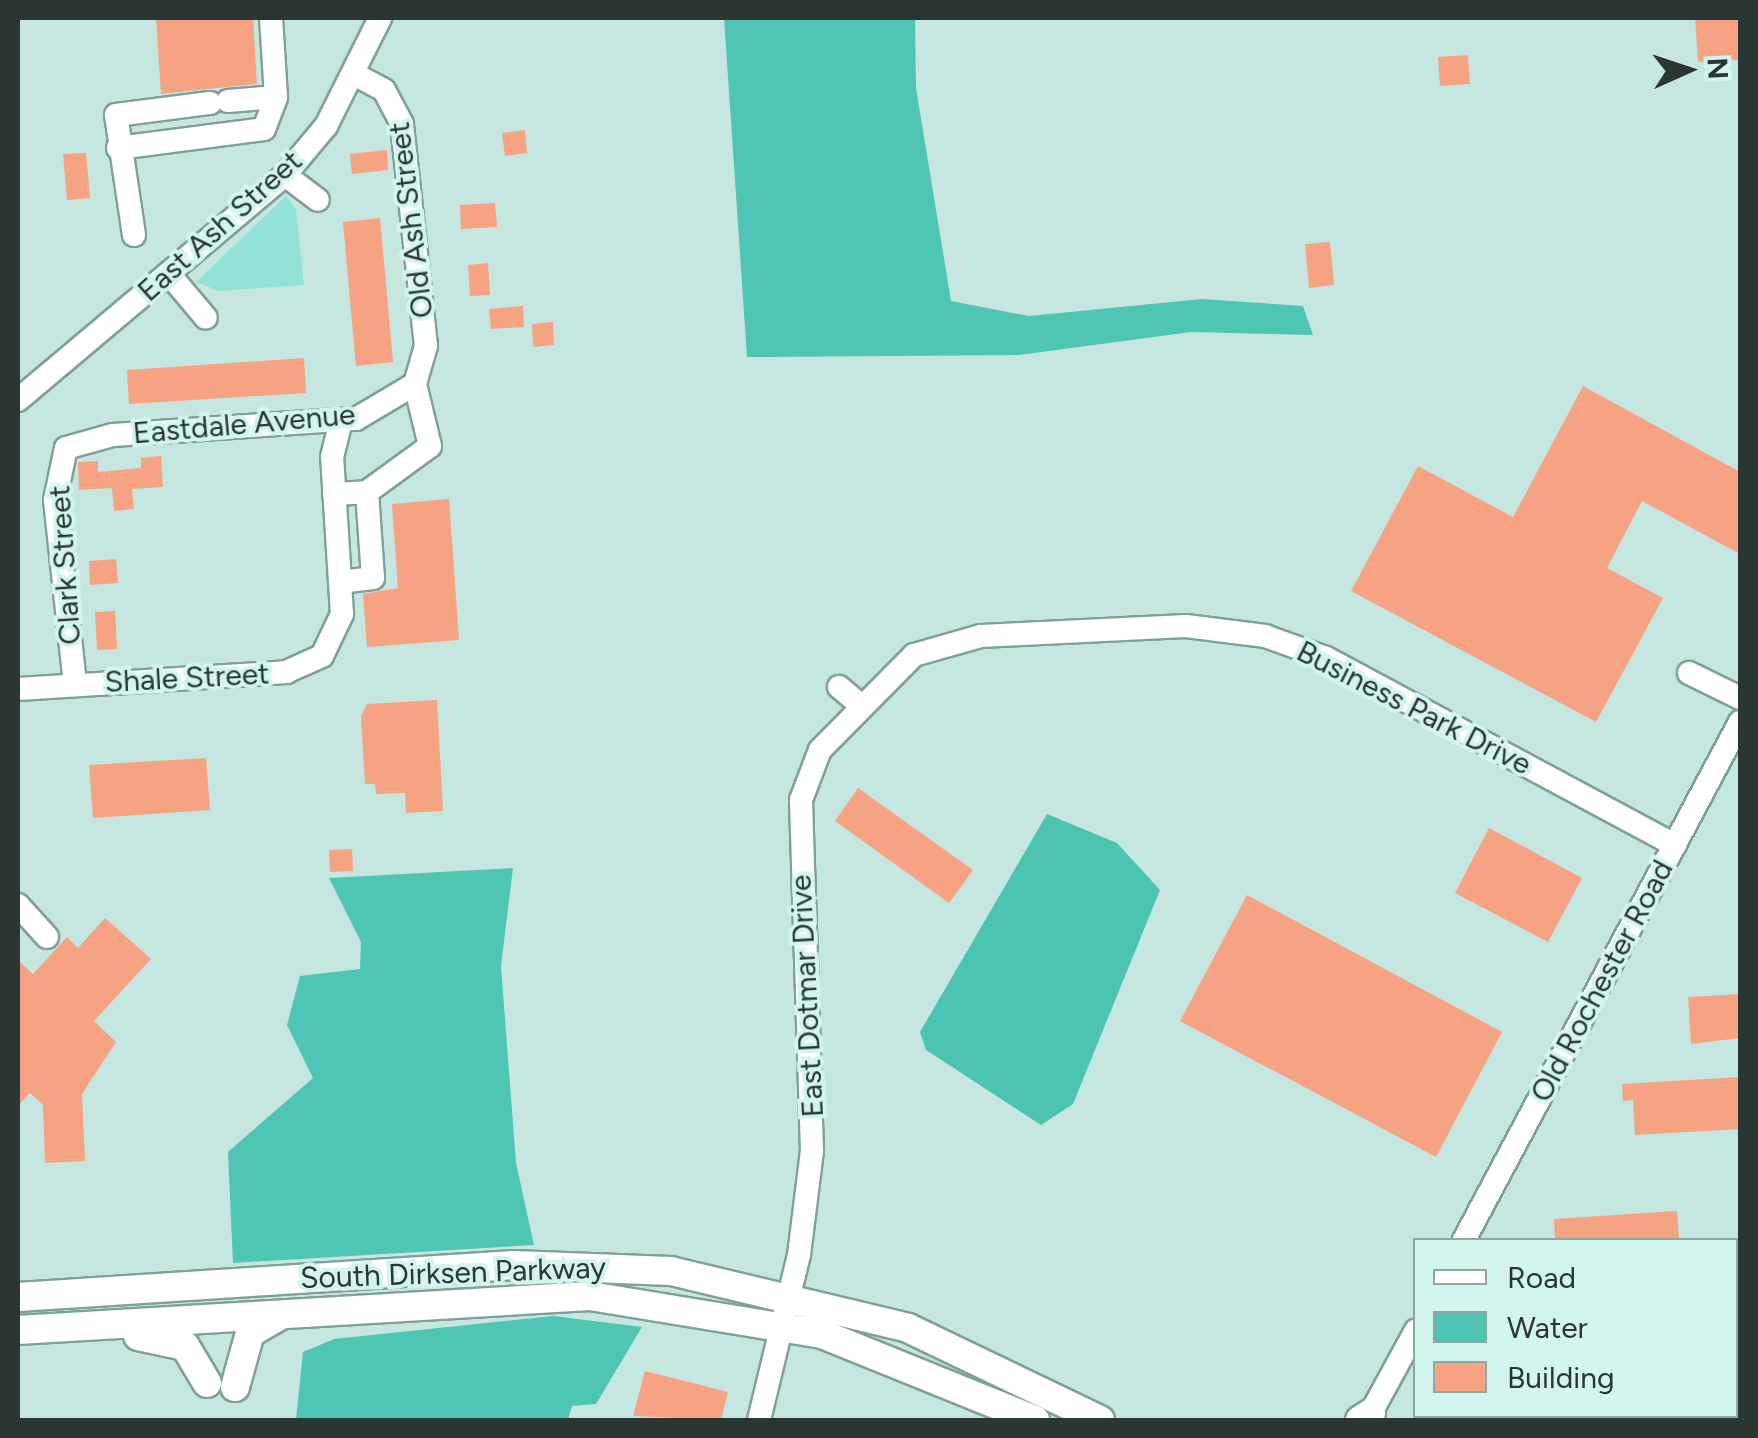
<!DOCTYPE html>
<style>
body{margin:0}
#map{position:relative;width:1758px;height:1438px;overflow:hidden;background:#c5e7e0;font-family:Figtree,sans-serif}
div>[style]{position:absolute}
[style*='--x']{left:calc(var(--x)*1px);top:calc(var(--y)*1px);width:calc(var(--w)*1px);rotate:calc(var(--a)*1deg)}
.green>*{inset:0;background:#92e3d5}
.forest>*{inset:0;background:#4fc5b4}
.water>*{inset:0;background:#4dc3b2}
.building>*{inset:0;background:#f6a383}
.roads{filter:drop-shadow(2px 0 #80a09a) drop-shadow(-2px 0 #80a09a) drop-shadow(0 2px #80a09a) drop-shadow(0 -2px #80a09a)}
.minor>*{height:22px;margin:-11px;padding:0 11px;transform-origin:11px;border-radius:11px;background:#fff}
.major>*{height:28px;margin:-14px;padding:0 14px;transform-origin:14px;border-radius:14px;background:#fff}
span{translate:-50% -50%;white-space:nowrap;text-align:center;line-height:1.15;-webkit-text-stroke:8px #d2f5ee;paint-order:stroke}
.street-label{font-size:30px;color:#293634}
.frame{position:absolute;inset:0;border:20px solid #293634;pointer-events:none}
.legend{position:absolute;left:1413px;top:1238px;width:325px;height:180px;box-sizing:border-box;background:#d2f5ee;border:2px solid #8ea9a4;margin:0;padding:12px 18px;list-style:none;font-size:30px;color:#293634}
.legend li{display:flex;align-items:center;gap:20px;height:50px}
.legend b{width:50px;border:2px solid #8ea9a4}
.north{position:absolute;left:1638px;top:20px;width:100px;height:100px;-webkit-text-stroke:8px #d2f5ee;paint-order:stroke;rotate:87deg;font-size:28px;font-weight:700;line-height:40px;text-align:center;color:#293634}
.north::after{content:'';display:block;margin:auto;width:35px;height:45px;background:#293634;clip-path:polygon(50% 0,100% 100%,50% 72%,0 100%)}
</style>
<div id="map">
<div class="green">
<i style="clip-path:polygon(286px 196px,296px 209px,304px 285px,219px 291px,196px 282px)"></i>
</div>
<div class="forest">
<i style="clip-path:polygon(724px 18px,915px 18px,916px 88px,951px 301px,1029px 316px,1202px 299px,1303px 306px,1313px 335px,1191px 332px,1019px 355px,747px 357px)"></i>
<i style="clip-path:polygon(513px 868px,501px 966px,516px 1163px,534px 1245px,233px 1263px,228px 1152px,313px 1078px,287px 1025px,300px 976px,360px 969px,361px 942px,329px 878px)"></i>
<i style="clip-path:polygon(553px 1316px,642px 1327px,596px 1404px,572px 1406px,568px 1420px,296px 1420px,303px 1352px,334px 1339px)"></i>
</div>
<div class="water">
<i style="clip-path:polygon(1047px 814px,1117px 843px,1160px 890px,1073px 1104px,1041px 1125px,926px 1050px,920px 1032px)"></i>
</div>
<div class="building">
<i style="clip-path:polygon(156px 18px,253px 18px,257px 84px,161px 94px)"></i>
<i style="clip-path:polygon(1695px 18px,1740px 18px,1740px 60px,1698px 62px)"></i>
<i style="clip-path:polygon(1468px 55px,1470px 84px,1440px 86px,1438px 57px)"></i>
<i style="clip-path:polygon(525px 130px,527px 153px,505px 156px,502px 133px)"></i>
<i style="clip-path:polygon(387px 150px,388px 170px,352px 174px,350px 154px)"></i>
<i style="clip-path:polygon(86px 153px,90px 198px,67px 200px,63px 154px)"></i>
<i style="clip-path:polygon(495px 203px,497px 227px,461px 229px,460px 205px)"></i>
<i style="clip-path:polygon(380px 218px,393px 362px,356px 366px,343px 222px)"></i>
<i style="clip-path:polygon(1330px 242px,1334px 285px,1309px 288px,1305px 244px)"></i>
<i style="clip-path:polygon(488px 263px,490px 295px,470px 296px,468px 265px)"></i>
<i style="clip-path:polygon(523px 306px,524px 327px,491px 329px,489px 309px)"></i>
<i style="clip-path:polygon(553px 322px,554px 345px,533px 347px,532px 324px)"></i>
<i style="clip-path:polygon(304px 358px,306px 393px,129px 404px,127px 370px)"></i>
<i style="clip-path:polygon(1583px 386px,1740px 472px,1740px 554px,1642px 501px,1607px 568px,1663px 598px,1596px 722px,1351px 591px,1418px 466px,1513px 517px)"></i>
<i style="clip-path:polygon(161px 456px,163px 487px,132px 489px,134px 509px,114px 511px,112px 488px,79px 490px,78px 462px,98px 461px,98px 472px,141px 468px,141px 458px)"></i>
<i style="clip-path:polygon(449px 499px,459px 640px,367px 647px,363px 594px,398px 588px,392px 504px)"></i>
<i style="clip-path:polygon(116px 559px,118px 583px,90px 585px,89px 561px)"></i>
<i style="clip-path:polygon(115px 611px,117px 649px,97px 650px,95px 612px)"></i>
<i style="clip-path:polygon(437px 700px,443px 811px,406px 813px,405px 793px,376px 794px,375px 784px,365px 784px,361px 716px,367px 704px)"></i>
<i style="clip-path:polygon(206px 758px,210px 810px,93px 818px,89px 765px)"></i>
<i style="clip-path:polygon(858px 788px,973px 870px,949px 903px,835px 821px)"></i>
<i style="clip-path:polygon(1489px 828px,1582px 878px,1548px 942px,1455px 893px)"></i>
<i style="clip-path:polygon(352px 849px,353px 871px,330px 872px,329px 850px)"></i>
<i style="clip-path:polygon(1247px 895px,1502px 1032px,1436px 1157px,1180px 1021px)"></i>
<i style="clip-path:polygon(105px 918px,151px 959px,94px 1021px,116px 1042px,82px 1094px,85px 1161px,45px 1163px,43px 1105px,30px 1093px,18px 1106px,18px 960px,33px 974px,67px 937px,78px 948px)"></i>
<i style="clip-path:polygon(1740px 994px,1740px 1038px,1691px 1044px,1688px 997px)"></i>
<i style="clip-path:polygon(1740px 1077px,1740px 1129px,1635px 1135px,1633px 1100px,1623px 1101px,1622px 1084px)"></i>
<i style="clip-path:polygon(1677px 1211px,1679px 1240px,1555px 1240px,1554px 1219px)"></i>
<i style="clip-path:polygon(645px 1371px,728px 1392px,721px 1420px,633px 1416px)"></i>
</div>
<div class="roads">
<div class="minor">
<i style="--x:228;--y:101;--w:48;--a:-4.8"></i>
<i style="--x:118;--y:148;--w:147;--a:-7.4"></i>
<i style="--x:264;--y:129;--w:34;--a:-69"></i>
<i style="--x:276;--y:97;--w:79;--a:-93.6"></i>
<i style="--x:285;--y:175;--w:41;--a:37.1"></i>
<i style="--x:134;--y:235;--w:121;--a:-98.5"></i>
<i style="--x:116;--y:115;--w:95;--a:-7.3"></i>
<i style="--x:169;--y:274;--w:57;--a:49.9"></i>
<i style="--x:18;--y:400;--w:349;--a:-40.1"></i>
<i style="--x:285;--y:175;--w:64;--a:-50.1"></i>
<i style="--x:326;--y:126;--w:121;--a:-63.4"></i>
<i style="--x:367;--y:492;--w:78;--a:-36.1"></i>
<i style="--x:430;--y:446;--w:64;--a:-103.6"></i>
<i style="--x:334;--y:494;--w:33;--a:-3"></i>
<i style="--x:367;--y:492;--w:86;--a:86"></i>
<i style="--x:373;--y:578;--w:32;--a:173"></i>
<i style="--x:1689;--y:673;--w:57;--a:26.1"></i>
<i style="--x:75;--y:684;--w:185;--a:-96.2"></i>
<i style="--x:55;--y:500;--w:53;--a:-78.1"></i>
<i style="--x:66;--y:448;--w:49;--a:-15.5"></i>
<i style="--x:113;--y:435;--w:244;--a:-3.8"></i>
<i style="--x:356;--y:419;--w:69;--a:-30.7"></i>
<i style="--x:415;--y:384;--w:40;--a:-74"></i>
<i style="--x:426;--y:346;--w:223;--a:-96.2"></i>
<i style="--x:402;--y:124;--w:38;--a:-118"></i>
<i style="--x:384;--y:90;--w:32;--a:-152"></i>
<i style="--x:839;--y:687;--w:25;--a:40"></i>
<i style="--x:18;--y:689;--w:269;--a:-3.6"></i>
<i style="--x:286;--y:672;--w:39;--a:-24"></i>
<i style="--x:322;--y:656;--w:47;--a:-64.5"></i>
<i style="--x:342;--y:614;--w:157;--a:-93.6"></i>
<i style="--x:332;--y:457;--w:38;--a:-76"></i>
<i style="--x:18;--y:905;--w:43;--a:47.8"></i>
<i style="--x:1464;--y:1240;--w:587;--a:-61.95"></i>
<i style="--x:1736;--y:1363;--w:4;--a:0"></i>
<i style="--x:759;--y:1420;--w:170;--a:-76.4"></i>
<i style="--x:799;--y:1255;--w:105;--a:-82.9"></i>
<i style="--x:812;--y:1151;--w:351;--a:-91.8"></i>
<i style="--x:801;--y:800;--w:53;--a:-69.2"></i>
<i style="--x:820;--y:750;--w:134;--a:-45.3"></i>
<i style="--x:914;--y:655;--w:70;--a:-15.8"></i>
<i style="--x:981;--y:636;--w:205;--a:-2.8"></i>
<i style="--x:1186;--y:626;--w:80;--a:7.2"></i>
<i style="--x:1265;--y:636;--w:65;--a:19.8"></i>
<i style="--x:1326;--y:658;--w:396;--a:28.2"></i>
<i style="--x:1367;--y:1420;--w:102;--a:-61.4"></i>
<i style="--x:1738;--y:1420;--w:13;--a:-81"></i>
</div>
<div class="major">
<i style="--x:18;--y:1297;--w:497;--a:-3.7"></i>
<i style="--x:514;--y:1265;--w:157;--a:2.2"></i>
<i style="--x:671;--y:1271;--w:244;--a:13.5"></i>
<i style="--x:908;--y:1328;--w:213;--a:25.6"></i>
<i style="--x:18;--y:1330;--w:573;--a:-3.4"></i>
<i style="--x:590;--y:1296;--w:235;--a:9.3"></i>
<i style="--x:822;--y:1334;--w:230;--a:22"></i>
<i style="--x:138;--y:1336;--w:48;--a:12"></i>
<i style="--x:185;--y:1346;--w:43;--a:59.3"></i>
<i style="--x:235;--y:1387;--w:56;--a:-74.5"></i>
<i style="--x:250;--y:1333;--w:36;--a:-30"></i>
<i style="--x:1360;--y:1420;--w:13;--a:-32"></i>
</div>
</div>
<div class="street-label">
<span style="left:411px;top:220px;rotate:-97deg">Old Ash Street</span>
<span style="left:220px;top:226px;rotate:-42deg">East Ash Street</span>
<span style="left:244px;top:424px;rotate:-5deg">Eastdale Avenue</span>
<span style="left:65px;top:565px;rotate:-94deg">Clark Street</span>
<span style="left:187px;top:678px;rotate:-3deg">Shale Street</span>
<span style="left:1414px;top:708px;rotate:27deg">Business Park Drive</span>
<span style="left:1602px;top:981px;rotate:-62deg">Old Rochester Road</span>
<span style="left:807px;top:996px;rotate:-93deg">East Dotmar Drive</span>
<span style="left:453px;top:1273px;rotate:-2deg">South Dirksen Parkway</span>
</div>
<div class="frame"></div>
<ul class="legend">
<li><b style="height:12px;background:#fff"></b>Road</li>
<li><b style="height:28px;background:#4dc3b2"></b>Water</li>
<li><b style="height:28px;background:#f6a383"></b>Building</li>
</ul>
<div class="north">N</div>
</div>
